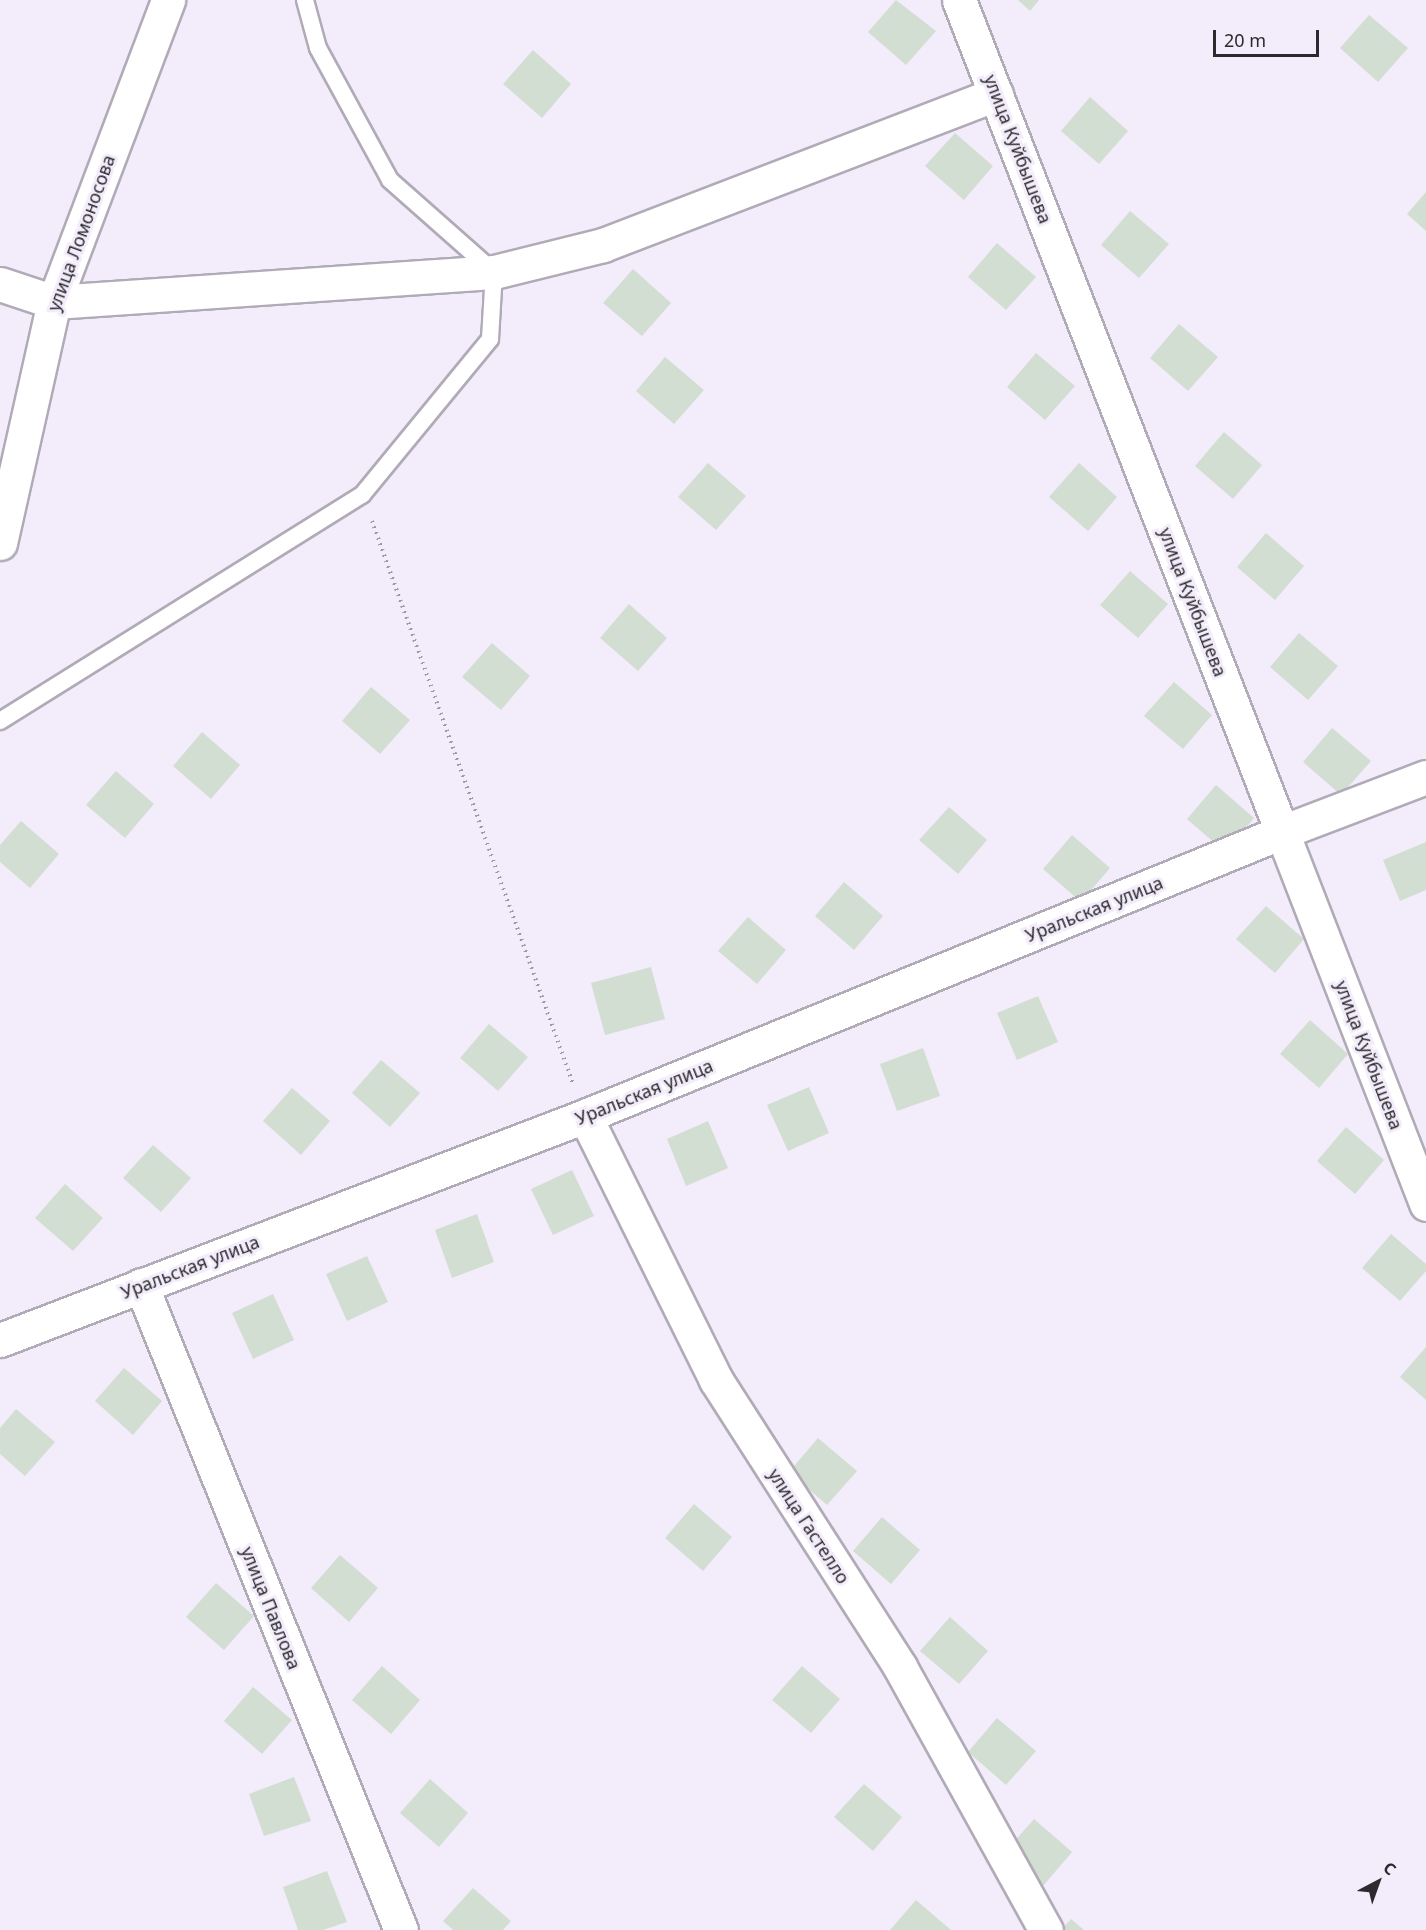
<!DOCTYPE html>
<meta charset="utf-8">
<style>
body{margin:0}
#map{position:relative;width:1426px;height:1930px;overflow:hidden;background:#f3ecfa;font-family:"Noto Sans",sans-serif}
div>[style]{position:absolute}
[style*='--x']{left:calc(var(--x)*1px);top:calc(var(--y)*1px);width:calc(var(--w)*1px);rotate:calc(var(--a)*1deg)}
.building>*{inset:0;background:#d3ded2}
.path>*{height:4px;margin-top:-2px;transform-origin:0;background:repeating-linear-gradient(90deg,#9e99a3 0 1.5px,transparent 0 6px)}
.roads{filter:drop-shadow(2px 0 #b1aab7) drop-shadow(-2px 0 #b1aab7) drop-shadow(0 2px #b1aab7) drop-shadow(0 -2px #b1aab7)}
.lane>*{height:16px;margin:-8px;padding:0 8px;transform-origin:8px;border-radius:8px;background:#fff}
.street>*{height:33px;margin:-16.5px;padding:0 16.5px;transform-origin:16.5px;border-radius:16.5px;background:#fff}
.secondary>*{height:33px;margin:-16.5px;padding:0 16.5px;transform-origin:16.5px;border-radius:16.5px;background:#fff}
span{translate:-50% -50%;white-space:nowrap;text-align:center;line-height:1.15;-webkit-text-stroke:6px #f3ecfa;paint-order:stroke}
.street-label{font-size:18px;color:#2c2a2f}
.north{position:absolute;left:1348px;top:1852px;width:60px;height:60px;-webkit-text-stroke:4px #f3ecfa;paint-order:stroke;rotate:41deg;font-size:16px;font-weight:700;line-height:24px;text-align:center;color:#2c2a2f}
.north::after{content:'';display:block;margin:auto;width:21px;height:27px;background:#2c2a2f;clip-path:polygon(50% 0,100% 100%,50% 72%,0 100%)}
.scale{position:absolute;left:1213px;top:30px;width:106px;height:27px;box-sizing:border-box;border:3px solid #2c2a2f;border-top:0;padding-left:8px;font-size:18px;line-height:21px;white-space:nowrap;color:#2c2a2f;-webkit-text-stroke:4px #f3ecfa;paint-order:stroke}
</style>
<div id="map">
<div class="building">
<i style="clip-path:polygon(896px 0,936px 31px,906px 65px,868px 32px)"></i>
<i style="clip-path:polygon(1018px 0,1039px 0,1030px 11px)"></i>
<i style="clip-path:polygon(1369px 15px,1408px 48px,1378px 82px,1340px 48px)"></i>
<i style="clip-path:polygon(533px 50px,571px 84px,542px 118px,503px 84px)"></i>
<i style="clip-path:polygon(1090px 97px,1128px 131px,1099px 164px,1061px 131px)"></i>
<i style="clip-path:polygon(955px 133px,993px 166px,964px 200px,925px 166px)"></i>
<i style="clip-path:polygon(1426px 192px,1426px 231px,1407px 214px)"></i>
<i style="clip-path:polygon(1130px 211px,1169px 244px,1139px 278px,1101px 245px)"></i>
<i style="clip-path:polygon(997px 243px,1036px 277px,1006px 310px,968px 277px)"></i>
<i style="clip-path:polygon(633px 269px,671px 303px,642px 336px,603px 303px)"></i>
<i style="clip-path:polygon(1179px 324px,1218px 357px,1188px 391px,1150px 358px)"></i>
<i style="clip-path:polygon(1036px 353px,1075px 386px,1045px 420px,1007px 387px)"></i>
<i style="clip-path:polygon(665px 357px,704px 390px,674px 424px,636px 391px)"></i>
<i style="clip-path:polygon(1224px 432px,1262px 465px,1233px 499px,1195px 466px)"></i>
<i style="clip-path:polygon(708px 463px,746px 496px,716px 530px,678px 497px)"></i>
<i style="clip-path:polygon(1079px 463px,1117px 497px,1088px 531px,1049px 497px)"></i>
<i style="clip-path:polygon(1266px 533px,1304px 566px,1275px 600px,1237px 567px)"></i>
<i style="clip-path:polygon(1130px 571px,1168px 604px,1138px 638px,1100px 605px)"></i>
<i style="clip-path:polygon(629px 604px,667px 638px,638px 671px,600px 638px)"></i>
<i style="clip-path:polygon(1299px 633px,1338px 666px,1308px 700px,1270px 667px)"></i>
<i style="clip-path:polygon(492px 643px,530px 676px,501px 710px,462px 677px)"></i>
<i style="clip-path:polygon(1174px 682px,1212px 715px,1183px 749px,1144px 716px)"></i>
<i style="clip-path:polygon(371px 687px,410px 720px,380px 754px,342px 721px)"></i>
<i style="clip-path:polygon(1332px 728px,1371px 761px,1341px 795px,1303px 762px)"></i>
<i style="clip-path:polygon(202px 732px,240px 765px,211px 799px,173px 766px)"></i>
<i style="clip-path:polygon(116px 771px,154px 804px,125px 838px,86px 805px)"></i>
<i style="clip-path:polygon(1216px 785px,1254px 818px,1225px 852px,1187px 819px)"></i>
<i style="clip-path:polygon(949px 807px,987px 840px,958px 874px,919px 840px)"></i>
<i style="clip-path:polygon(21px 821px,59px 854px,30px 888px,0 862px,0 845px)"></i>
<i style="clip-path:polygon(1072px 835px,1110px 868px,1081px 902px,1043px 869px)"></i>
<i style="clip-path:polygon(1426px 842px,1426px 890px,1400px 901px,1383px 860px)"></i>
<i style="clip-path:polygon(844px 882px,883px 916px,854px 950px,815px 916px)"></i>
<i style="clip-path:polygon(1266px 906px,1304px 939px,1275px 973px,1236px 939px)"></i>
<i style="clip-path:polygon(748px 917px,786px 950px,757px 984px,718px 951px)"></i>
<i style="clip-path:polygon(651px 967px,665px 1019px,605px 1035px,591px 983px)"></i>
<i style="clip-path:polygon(1038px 996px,1058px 1042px,1017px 1060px,997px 1013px)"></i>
<i style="clip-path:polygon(1310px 1020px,1348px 1054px,1319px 1088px,1280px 1054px)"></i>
<i style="clip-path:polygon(489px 1024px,528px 1057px,498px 1091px,460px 1058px)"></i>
<i style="clip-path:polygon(923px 1048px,940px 1096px,897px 1111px,880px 1064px)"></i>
<i style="clip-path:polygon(381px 1060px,420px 1093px,390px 1127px,352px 1093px)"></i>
<i style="clip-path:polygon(809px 1087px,829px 1133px,788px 1151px,767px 1105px)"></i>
<i style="clip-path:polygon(292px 1088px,330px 1121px,301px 1155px,263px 1121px)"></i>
<i style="clip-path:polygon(708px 1121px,728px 1168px,686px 1186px,667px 1139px)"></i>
<i style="clip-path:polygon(1346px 1127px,1384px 1160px,1355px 1194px,1317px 1161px)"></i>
<i style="clip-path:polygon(153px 1145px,191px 1178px,161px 1212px,123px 1178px)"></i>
<i style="clip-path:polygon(572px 1170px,594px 1216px,553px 1235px,531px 1189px)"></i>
<i style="clip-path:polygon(65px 1184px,103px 1218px,73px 1251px,35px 1218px)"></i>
<i style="clip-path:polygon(477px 1214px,494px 1262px,452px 1278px,435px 1230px)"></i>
<i style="clip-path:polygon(1391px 1234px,1426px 1264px,1426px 1271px,1400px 1301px,1362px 1268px)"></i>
<i style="clip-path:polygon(367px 1256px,388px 1302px,347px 1321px,326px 1274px)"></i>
<i style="clip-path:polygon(273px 1294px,294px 1340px,253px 1359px,232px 1313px)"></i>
<i style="clip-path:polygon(1426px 1347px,1426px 1400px,1400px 1377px)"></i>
<i style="clip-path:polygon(124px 1368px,162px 1401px,133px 1435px,95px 1401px)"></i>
<i style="clip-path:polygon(16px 1409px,55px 1442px,25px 1476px,0 1454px,0 1428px)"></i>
<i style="clip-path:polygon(818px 1438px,857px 1471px,827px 1505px,789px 1472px)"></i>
<i style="clip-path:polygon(694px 1504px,732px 1537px,703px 1571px,665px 1538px)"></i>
<i style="clip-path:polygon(882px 1517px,920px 1550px,891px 1584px,853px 1551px)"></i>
<i style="clip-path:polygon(340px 1555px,378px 1588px,349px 1622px,311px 1588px)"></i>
<i style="clip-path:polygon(216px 1583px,254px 1616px,224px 1650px,186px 1617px)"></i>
<i style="clip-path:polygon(950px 1617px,988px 1651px,959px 1684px,920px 1651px)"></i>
<i style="clip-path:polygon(382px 1666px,420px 1700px,391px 1734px,352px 1700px)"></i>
<i style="clip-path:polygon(802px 1666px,840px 1699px,811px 1733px,772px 1700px)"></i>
<i style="clip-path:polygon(253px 1687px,292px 1720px,262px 1754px,224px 1721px)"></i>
<i style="clip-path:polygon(997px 1718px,1036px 1751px,1006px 1785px,968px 1752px)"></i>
<i style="clip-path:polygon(294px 1777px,311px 1821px,264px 1836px,249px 1794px)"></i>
<i style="clip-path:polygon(430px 1779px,468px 1813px,439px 1847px,400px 1813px)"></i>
<i style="clip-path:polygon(864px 1784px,902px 1817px,873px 1851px,834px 1817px)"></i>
<i style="clip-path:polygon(1034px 1819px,1072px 1852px,1043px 1886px,1004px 1853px)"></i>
<i style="clip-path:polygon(327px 1871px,347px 1922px,323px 1930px,298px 1930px,283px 1887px)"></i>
<i style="clip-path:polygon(473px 1888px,511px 1921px,503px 1930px,453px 1930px,443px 1921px)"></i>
<i style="clip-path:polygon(916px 1900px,951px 1930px,890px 1930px)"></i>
<i style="clip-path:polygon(1071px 1919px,1084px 1930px,1061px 1930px)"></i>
</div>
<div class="path">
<i style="--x:372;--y:521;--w:598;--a:70.35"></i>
</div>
<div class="roads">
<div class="lane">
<i style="--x:0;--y:721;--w:427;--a:-32"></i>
<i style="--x:362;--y:495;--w:202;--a:-50.6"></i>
<i style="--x:490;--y:339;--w:67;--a:-86.6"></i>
<i style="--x:494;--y:272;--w:139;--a:-138.5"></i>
<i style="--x:390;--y:180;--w:150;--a:-118.6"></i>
<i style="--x:318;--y:48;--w:50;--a:-105.2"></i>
</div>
<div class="street">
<i style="--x:0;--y:284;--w:57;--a:18.4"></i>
<i style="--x:54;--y:302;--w:441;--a:-3.9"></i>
<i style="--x:494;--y:272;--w:112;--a:-13.9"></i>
<i style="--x:603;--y:245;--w:421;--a:-21"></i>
<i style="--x:0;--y:543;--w:247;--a:-77.4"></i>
<i style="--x:54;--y:302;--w:323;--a:-69.3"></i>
<i style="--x:1426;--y:777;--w:154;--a:159.1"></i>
<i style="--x:1282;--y:832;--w:399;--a:68.8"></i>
<i style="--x:585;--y:1116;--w:295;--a:63.6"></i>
<i style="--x:716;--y:1380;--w:341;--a:57.3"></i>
<i style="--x:900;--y:1667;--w:301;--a:61"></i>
<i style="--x:141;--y:1285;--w:695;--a:68.05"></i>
</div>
<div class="secondary">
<i style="--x:0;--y:1340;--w:626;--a:-20.95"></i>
<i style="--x:585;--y:1116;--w:753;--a:-22.17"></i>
<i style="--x:1282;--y:832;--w:892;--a:-111.22"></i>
</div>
</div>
<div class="street-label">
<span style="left:1018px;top:149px;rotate:69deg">улица Куйбышева</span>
<span style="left:81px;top:233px;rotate:-70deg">улица Ломоносова</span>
<span style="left:1193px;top:602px;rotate:69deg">улица Куйбышева</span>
<span style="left:1094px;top:909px;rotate:-22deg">Уральская улица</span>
<span style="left:1369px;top:1055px;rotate:69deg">улица Куйбышева</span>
<span style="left:644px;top:1092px;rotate:-22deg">Уральская улица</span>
<span style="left:190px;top:1267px;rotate:-21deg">Уральская улица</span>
<span style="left:809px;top:1526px;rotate:57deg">улица Гастелло</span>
<span style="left:271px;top:1608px;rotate:68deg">улица Павлова</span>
</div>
<div class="north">С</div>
<div class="scale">20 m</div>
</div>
